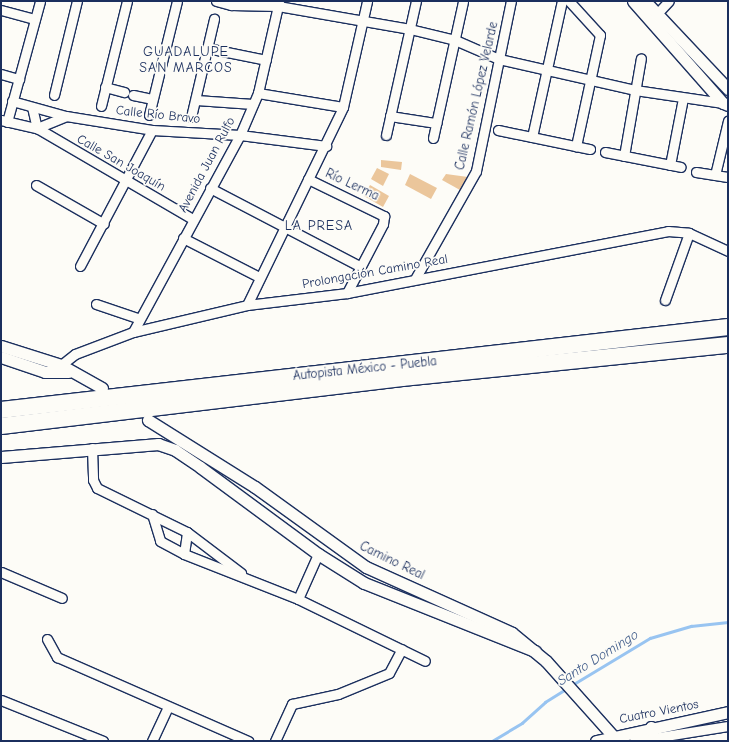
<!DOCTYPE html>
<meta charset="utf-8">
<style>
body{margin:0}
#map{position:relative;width:729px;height:742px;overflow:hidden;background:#fdfcf7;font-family:"Comic Neue",sans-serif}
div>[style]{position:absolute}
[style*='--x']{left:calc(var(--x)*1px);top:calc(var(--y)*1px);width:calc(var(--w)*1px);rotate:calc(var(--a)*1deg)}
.stream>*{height:2.5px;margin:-1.25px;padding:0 1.25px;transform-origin:1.25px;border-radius:1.25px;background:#98c4f1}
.building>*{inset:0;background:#ebc69b}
.roads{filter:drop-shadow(1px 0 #1b2f5e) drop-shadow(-1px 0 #1b2f5e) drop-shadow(0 1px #1b2f5e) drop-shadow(0 -1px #1b2f5e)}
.minor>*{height:9px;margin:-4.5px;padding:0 4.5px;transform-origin:4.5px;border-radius:4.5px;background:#fdfcf7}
.tertiary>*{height:11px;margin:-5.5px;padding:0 5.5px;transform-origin:5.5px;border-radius:5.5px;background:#fdfcf7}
.motorway>*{height:16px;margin:-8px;padding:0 8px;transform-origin:8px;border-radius:8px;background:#fdfcf7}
span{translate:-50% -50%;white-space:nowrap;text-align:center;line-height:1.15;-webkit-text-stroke:3.5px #fdfcf7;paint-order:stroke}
.street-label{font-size:13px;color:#1b2f5e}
.neighbourhood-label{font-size:14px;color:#1b2f5e;letter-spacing:1px}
.water-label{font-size:14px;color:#405c8a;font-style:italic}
.frame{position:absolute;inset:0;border:2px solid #1b2f5e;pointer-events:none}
</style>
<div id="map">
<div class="stream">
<i style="--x:572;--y:685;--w:91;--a:-31.1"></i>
<i style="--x:650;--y:638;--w:43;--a:-16.3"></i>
<i style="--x:691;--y:626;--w:37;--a:-6"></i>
<i style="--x:492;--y:741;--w:35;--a:-31"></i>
<i style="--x:522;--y:723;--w:31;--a:-42"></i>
<i style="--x:545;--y:702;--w:25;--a:-32"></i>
</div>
<div class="building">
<i style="clip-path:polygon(381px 160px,402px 162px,401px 170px,381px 167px)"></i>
<i style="clip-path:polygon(377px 168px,389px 174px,383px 186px,371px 179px)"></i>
<i style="clip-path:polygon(410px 174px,437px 188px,431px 199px,405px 185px)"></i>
<i style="clip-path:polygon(446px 174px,468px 177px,460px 190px,442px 180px)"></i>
<i style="clip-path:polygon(370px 185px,389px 196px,383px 207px,364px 196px)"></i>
</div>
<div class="roads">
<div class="minor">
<i style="--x:216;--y:1;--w:16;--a:15"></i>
<i style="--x:231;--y:5;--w:47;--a:1.2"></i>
<i style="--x:278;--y:6;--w:134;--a:9.9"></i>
<i style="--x:410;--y:29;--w:46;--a:13.7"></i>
<i style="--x:455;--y:40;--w:48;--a:23.4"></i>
<i style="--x:499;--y:59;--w:139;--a:12.8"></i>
<i style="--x:635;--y:90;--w:89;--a:8.4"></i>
<i style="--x:569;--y:1;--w:46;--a:47.6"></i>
<i style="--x:600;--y:35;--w:114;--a:102.2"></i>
<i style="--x:1;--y:10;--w:35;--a:15"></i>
<i style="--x:653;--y:18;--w:23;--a:-47"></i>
<i style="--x:207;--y:48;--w:60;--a:11.5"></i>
<i style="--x:1;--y:74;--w:19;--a:16"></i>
<i style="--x:105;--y:87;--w:20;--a:15"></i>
<i style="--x:258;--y:93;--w:86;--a:9.4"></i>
<i style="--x:54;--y:95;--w:97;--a:-76.3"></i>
<i style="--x:133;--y:95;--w:19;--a:12"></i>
<i style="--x:196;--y:100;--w:57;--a:4"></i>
<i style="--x:12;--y:101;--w:56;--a:15.5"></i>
<i style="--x:66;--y:116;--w:87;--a:9.2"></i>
<i style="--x:152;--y:130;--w:88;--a:3.3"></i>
<i style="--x:240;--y:135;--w:87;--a:7.3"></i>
<i style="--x:101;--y:106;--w:108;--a:-76.1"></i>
<i style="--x:32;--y:107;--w:22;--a:77"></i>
<i style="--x:149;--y:115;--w:117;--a:-76.2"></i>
<i style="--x:390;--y:116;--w:47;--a:8.7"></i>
<i style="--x:191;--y:117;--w:101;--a:-76.8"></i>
<i style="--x:1;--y:120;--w:37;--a:13"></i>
<i style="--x:37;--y:128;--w:181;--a:30.3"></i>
<i style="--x:7;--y:122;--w:125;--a:-74.7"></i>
<i style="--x:37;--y:128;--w:31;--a:-22"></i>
<i style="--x:498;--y:130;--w:94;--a:11.7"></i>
<i style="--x:386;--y:135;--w:137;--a:-77.4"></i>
<i style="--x:532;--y:137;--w:139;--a:-77.6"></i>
<i style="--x:433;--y:138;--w:140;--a:-77.6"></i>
<i style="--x:605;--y:152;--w:77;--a:11.2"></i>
<i style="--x:624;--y:156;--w:99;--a:-80.2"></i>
<i style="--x:670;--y:165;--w:68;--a:-79"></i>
<i style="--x:696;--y:172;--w:32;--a:9"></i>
<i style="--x:715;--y:175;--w:56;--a:-76.5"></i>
<i style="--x:308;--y:179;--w:85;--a:26"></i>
<i style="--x:384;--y:216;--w:8;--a:97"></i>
<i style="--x:383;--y:224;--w:78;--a:117.6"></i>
<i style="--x:36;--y:185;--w:78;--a:29.8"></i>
<i style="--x:210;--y:188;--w:168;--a:27.6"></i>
<i style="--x:183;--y:238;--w:85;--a:27.2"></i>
<i style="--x:80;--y:266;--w:154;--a:-62.1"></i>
<i style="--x:415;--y:279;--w:124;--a:-60.5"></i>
<i style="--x:476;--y:171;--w:174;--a:-78.4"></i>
<i style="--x:665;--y:300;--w:71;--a:-70.3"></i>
<i style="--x:96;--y:304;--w:46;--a:18.8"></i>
<i style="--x:247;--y:305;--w:220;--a:-64.1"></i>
<i style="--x:343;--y:107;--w:109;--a:-77.2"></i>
<i style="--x:133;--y:332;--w:224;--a:-61.5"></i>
<i style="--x:240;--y:135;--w:46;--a:-66.8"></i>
<i style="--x:258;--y:93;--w:94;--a:-77.1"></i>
<i style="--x:59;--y:371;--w:6;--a:-72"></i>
<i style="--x:61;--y:365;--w:18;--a:-38"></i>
<i style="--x:75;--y:354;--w:62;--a:-20.8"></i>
<i style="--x:133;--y:332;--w:117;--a:-13.3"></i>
<i style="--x:247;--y:305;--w:101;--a:-6.8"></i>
<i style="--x:347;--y:293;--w:327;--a:-10.9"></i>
<i style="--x:668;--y:231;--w:21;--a:5"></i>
<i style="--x:689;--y:233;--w:43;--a:24.8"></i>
<i style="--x:92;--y:448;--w:32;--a:88"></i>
<i style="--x:93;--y:480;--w:9;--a:63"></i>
<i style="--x:97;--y:488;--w:100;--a:26.1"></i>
<i style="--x:187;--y:532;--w:68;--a:37.2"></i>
<i style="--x:152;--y:514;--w:28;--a:73"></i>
<i style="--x:160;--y:541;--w:27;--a:28"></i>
<i style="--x:184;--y:554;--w:123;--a:21.5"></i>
<i style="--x:298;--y:599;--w:141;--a:26"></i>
<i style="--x:184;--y:554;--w:22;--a:-82"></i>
<i style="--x:1;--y:572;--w:66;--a:23.1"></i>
<i style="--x:298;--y:599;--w:49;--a:-66"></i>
<i style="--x:47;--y:639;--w:21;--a:61"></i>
<i style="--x:57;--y:657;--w:209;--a:23.7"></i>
<i style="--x:1;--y:700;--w:110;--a:21.9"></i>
<i style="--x:152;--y:741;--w:38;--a:-65"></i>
<i style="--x:275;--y:741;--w:41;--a:-65.3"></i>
<i style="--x:292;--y:704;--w:47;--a:-12.3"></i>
<i style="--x:338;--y:694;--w:55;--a:-22.4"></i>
<i style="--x:389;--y:673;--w:27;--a:-62"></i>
<i style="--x:634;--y:741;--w:95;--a:-9.1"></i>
</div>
<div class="tertiary">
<i style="--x:633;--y:1;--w:136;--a:48.6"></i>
<i style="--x:723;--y:103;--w:5;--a:22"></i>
<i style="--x:645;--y:1;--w:121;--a:46.7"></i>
<i style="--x:1;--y:346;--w:63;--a:17.6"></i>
<i style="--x:61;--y:365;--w:47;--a:29.3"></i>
<i style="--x:1;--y:357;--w:46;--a:18.8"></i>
<i style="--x:45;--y:372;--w:23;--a:0"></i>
<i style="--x:148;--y:420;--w:126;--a:32.1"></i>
<i style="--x:255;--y:487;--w:137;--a:35.8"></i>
<i style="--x:366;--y:567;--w:160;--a:24.3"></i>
<i style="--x:512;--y:633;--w:44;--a:39.5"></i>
<i style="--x:546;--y:661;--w:101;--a:48.2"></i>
<i style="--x:1;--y:457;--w:158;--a:-4.7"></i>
<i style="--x:158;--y:444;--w:18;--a:19"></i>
<i style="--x:175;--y:450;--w:30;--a:34"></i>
<i style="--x:200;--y:467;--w:147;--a:36.4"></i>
<i style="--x:318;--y:554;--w:54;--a:32.2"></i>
<i style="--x:364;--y:583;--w:184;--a:21.7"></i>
<i style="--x:651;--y:727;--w:11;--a:80"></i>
<i style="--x:596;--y:741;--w:135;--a:-12.4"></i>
</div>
<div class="motorway">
<i style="--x:1;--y:410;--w:732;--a:-6.51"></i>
<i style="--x:1;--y:426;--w:404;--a:-6.8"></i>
<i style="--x:402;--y:378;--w:328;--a:-5.8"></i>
</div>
</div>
<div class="street-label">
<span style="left:477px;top:96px;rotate:-77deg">Calle Ramón López Velarde</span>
<span style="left:158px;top:115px;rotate:6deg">Calle Río Bravo</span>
<span style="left:121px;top:163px;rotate:30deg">Calle San Joaquín</span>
<span style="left:207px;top:165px;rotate:-62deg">Avenida Juan Rulfo</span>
<span style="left:352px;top:185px;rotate:25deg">Río Lerma</span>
<span style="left:375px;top:272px;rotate:-10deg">Prolongación Camino Real</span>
<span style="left:365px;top:369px;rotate:-6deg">Autopista México - Puebla</span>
<span style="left:392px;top:561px;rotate:26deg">Camino Real</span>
<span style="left:659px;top:712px;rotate:-11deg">Cuatro Vientos</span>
</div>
<div class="neighbourhood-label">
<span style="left:186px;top:60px">GUADALUPE<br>SAN MARCOS</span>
<span style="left:319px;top:226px">LA PRESA</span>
</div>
<div class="water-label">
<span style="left:598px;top:658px;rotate:-32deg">Santo Domingo</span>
</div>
<div class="frame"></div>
</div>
